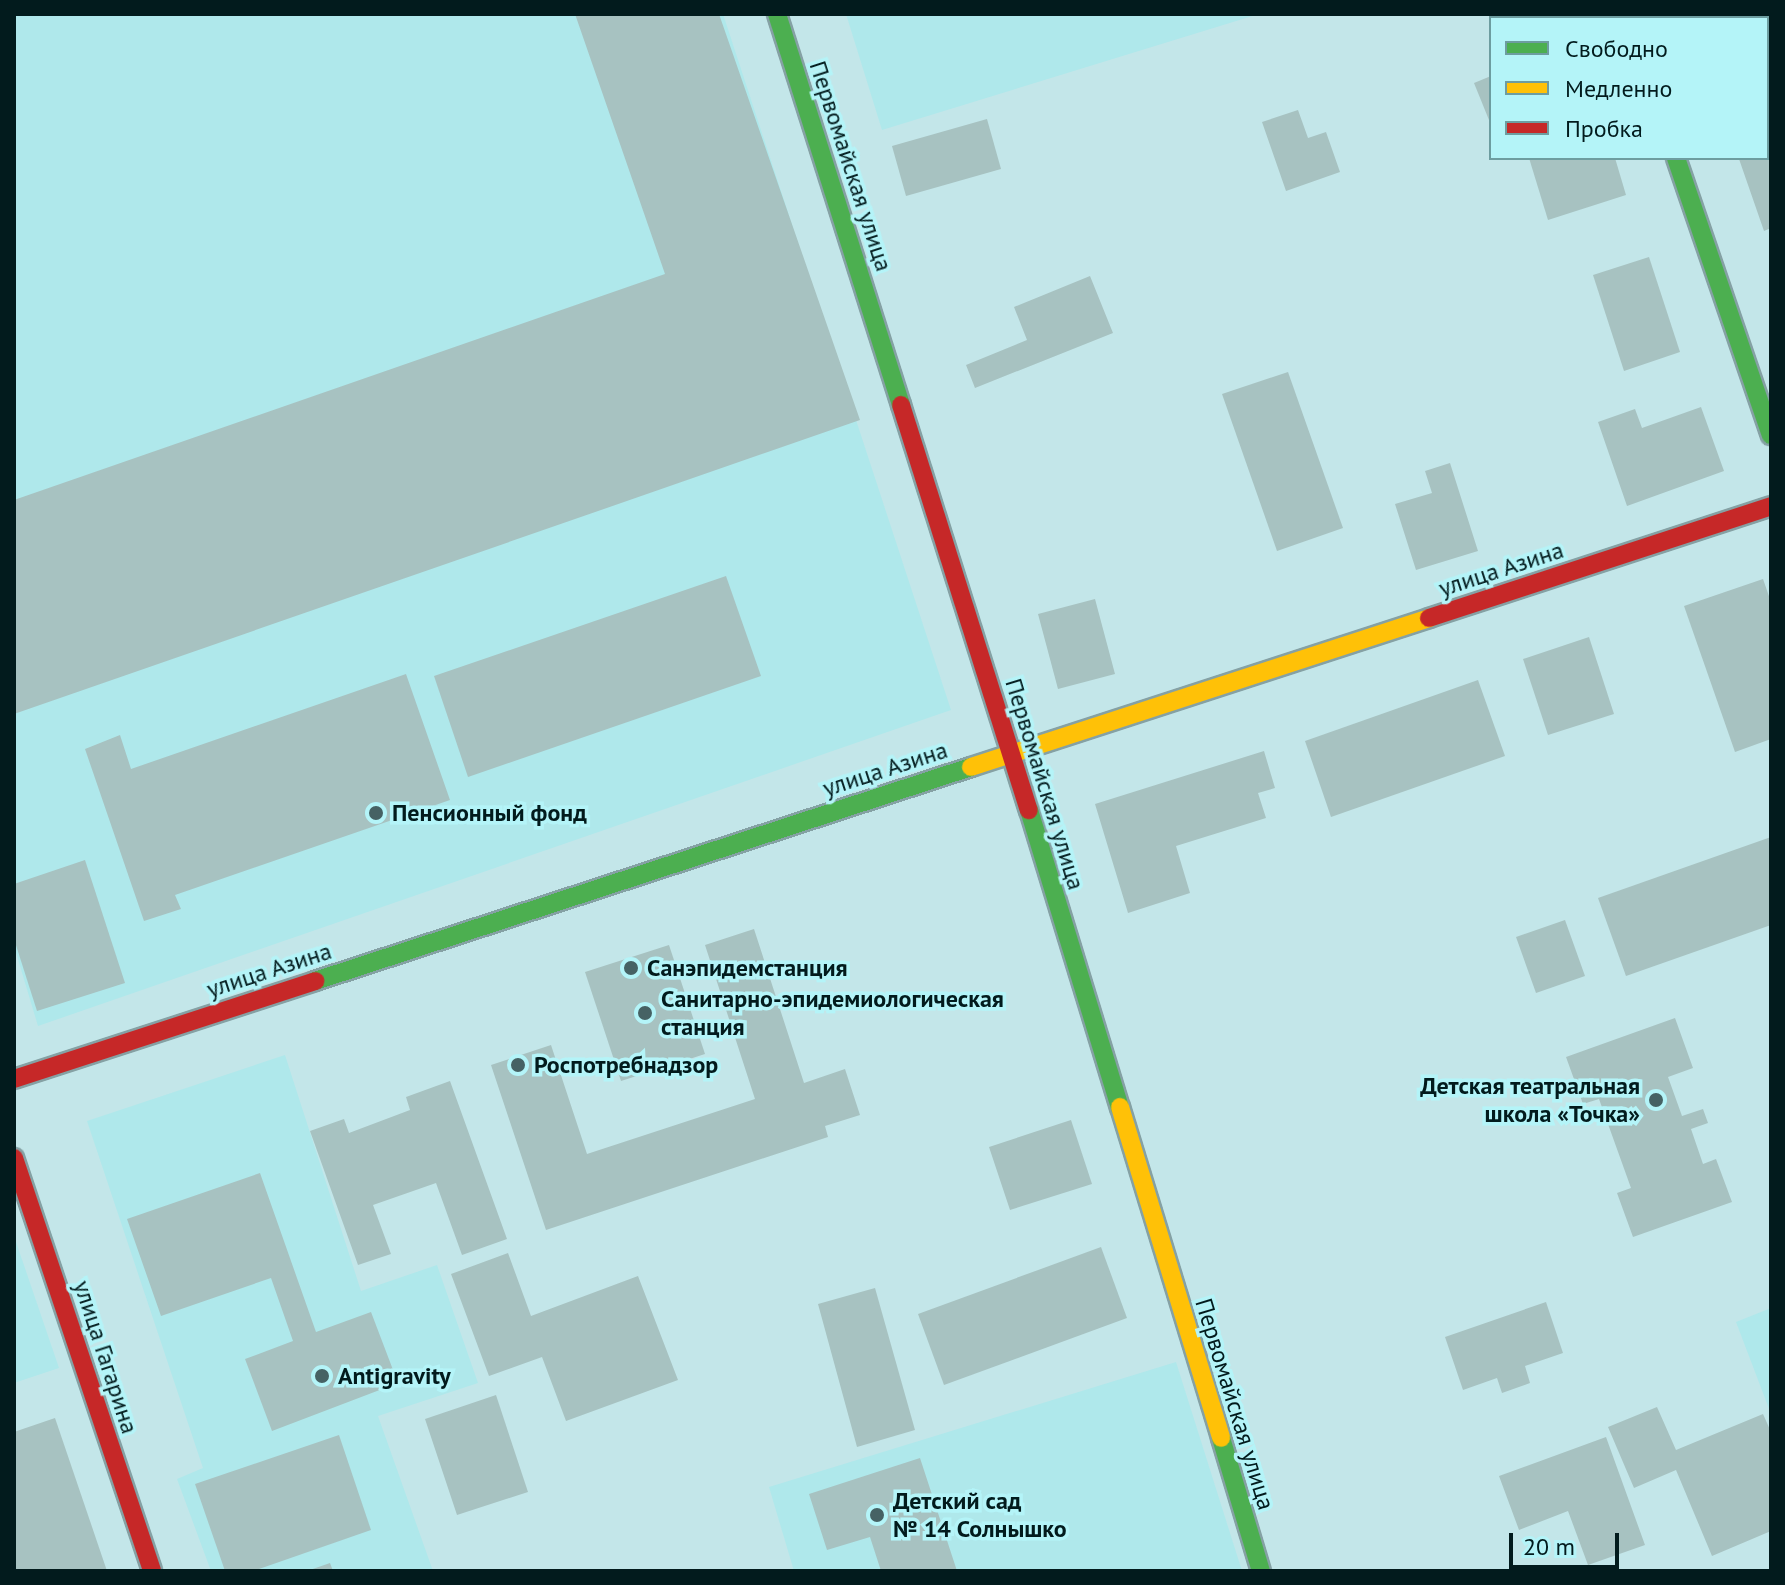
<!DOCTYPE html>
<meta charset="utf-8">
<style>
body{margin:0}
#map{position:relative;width:1785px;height:1585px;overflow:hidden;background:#c3e6e9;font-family:"PT Sans",sans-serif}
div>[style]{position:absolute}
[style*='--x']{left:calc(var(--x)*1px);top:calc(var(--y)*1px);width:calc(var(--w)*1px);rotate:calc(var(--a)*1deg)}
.built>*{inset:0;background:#afe8eb}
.building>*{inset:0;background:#a7c2c1}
.roads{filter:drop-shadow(2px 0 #85a1a4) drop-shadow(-2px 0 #85a1a4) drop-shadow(0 2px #85a1a4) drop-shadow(0 -2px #85a1a4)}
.fast>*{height:18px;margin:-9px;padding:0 9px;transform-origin:9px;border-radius:9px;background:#4caf50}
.slow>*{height:18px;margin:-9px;padding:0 9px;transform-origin:9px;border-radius:9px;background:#ffc107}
.jam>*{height:18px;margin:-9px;padding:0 9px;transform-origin:9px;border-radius:9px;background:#c62828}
.dots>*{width:22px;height:22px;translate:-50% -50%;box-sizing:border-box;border:4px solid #b4f4f8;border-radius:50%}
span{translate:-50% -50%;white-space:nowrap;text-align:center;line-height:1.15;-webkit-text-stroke:7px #b4f4f8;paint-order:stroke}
.street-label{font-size:24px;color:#021b1d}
.poi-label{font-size:24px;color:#021b1d;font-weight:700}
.left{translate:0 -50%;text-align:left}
.right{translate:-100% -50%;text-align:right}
.frame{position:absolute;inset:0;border:16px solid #021b1d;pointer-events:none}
.legend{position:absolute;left:1489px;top:16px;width:280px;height:144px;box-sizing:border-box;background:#b4f4f8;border:2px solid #6d9da0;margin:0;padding:10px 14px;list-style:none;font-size:24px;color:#021b1d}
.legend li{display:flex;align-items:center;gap:16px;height:40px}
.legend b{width:40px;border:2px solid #6d9da0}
.scale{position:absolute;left:1509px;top:1533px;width:110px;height:36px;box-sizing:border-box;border:4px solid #021b1d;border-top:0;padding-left:10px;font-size:24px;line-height:28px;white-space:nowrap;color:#021b1d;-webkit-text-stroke:6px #b4f4f8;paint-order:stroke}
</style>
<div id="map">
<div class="built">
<i style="clip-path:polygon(14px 14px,723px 14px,951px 710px,38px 1026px,14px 946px)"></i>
<i style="clip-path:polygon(846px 14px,1259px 14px,882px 130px)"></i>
<i style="clip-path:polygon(285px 1055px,361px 1291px,437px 1265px,478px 1383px,378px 1416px,433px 1571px,211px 1571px,177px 1479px,203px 1468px,87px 1121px)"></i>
<i style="clip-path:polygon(14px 1236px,59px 1368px,14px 1383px)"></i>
<i style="clip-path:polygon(1771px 1308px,1771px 1414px,1736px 1322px)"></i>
<i style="clip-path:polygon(1176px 1362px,1242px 1571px,794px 1571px,769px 1487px)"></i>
</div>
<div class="building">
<i style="clip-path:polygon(575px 14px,719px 14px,860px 420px,14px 714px,14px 500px,665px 274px)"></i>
<i style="clip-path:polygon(1494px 14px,1564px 14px,1565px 18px,1496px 18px)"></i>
<i style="clip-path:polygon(1693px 14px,1733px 14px,1695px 18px)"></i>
<i style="clip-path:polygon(1771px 42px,1771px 107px,1767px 108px,1767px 44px)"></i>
<i style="clip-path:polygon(1491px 76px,1491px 125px,1474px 83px)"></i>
<i style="clip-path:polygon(1298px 110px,1308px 138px,1326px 132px,1340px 172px,1286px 191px,1262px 122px)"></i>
<i style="clip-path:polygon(987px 119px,1001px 169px,906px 196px,892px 146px)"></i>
<i style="clip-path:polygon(1771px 149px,1771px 228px,1764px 231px,1739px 159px,1767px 158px)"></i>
<i style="clip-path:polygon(1529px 158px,1615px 158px,1626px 195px,1548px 220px)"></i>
<i style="clip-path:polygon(1649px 257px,1680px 352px,1624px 371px,1593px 275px)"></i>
<i style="clip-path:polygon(1090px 276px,1113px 333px,975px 388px,966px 365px,1027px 340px,1014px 307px)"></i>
<i style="clip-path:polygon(1288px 372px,1343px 528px,1277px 551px,1222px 394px)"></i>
<i style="clip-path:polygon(1701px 407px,1724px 471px,1627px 506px,1598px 422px,1635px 409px,1642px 428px)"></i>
<i style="clip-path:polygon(1450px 463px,1478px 551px,1416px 570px,1395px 504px,1432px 493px,1425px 471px)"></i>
<i style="clip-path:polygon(726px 576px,761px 676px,468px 777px,434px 676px)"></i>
<i style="clip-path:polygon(1763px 579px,1771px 602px,1771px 739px,1735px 752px,1684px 606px)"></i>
<i style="clip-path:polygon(1095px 599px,1115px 674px,1058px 689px,1038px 614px)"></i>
<i style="clip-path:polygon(1589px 637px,1614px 714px,1548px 735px,1523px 659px)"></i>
<i style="clip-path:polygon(406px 674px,450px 800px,175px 895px,181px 909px,144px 921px,85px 749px,120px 735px,131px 769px)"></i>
<i style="clip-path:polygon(1478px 680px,1505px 756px,1331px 817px,1305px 741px)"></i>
<i style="clip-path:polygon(1264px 751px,1275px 788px,1258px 793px,1266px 818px,1176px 846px,1190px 893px,1128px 913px,1095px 804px)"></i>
<i style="clip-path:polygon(1771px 837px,1771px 925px,1626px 976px,1598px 898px)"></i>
<i style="clip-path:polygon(85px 860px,125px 983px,37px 1011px,14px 939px,14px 884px)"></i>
<i style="clip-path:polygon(1565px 920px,1585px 976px,1536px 993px,1516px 937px)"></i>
<i style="clip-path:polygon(754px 929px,804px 1083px,845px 1069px,860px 1115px,825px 1126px,828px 1137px,546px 1230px,491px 1065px,551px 1045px,587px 1154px,755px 1099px,705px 945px)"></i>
<i style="clip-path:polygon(669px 945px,705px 1054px,621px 1081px,585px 972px)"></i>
<i style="clip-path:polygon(1675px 1018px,1693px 1068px,1668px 1077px,1682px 1116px,1703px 1109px,1708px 1123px,1691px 1129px,1703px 1164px,1716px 1159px,1732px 1202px,1633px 1237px,1617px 1193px,1631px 1188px,1599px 1099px,1583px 1104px,1566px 1057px)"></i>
<i style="clip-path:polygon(450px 1081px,507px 1239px,462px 1255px,436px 1183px,373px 1205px,391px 1254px,358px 1265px,310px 1131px,344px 1119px,349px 1133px,410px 1110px,406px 1097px)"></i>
<i style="clip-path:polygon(1071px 1120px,1092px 1184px,1010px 1210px,989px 1147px)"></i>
<i style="clip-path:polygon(260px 1173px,316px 1332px,371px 1312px,398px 1383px,272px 1431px,245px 1359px,293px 1341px,271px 1278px,161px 1316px,127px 1219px)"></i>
<i style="clip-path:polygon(1101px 1247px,1127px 1318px,944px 1385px,918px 1314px)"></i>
<i style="clip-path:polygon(508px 1253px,531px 1316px,638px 1276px,678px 1380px,566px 1421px,542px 1357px,489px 1376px,451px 1274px)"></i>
<i style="clip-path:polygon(875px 1288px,915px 1430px,857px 1447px,818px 1304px)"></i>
<i style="clip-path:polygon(1546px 1302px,1563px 1353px,1525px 1366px,1530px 1383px,1502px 1393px,1497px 1378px,1463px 1390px,1445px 1337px)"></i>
<i style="clip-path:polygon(496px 1395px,528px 1492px,457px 1515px,425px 1419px)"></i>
<i style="clip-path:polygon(1657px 1407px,1676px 1450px,1763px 1414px,1771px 1432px,1771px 1531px,1712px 1556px,1676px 1470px,1634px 1488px,1608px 1427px)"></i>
<i style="clip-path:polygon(55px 1418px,107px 1571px,14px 1571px,14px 1432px)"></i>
<i style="clip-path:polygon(339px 1435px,371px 1530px,253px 1571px,225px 1571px,195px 1484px)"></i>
<i style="clip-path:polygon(1606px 1437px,1645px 1545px,1588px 1565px,1568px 1511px,1519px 1530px,1499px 1476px)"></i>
<i style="clip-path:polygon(920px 1458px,957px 1571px,881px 1571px,870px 1537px,827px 1550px,809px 1494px)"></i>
<i style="clip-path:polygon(330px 1563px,333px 1571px,307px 1571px)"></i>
</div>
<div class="roads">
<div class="fast">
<i style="--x:777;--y:14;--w:410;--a:72.4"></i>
<i style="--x:1676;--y:158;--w:293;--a:71.1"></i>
<i style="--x:1029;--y:810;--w:311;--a:73"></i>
<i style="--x:315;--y:981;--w:690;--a:-18.07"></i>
<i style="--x:1221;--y:1438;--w:139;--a:73.3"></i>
</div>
<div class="slow">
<i style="--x:1627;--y:14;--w:4;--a:63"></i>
<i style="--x:971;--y:767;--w:482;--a:-18"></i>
<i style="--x:1120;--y:1107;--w:346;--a:73"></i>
</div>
<div class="jam">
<i style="--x:901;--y:405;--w:425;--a:72.5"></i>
<i style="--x:1429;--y:618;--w:360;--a:-18.1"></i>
<i style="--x:14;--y:1079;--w:317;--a:-18"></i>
<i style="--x:14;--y:1158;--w:435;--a:71.5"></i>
</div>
</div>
<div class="dots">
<i style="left:376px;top:813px;background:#466264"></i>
<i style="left:631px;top:968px;background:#466264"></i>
<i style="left:645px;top:1013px;background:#466264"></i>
<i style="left:518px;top:1065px;background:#466264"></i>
<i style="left:1656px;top:1100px;background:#466264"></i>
<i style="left:322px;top:1376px;background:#466264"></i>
<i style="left:877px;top:1515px;background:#466264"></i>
</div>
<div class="street-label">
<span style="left:851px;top:166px;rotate:72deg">Первомайская улица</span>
<span style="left:1501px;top:569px;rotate:-18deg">улица Азина</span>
<span style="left:885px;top:769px;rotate:-18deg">улица Азина</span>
<span style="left:1045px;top:784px;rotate:73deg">Первомайская улица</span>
<span style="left:269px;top:970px;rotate:-18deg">улица Азина</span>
<span style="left:106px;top:1357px;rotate:72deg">улица Гагарина</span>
<span style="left:1235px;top:1404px;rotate:73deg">Первомайская улица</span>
</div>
<div class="poi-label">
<span class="left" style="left:392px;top:813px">Пенсионный фонд</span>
<span class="left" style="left:647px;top:968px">Санэпидемстанция</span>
<span class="left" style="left:661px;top:1013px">Санитарно-эпидемиологическая<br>станция</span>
<span class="left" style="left:534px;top:1065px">Роспотребнадзор</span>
<span class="right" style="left:1640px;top:1100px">Детская театральная<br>школа «Точка»</span>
<span class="left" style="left:338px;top:1376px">Antigravity</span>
<span class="left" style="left:893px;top:1515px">Детский сад<br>№ 14 Солнышко</span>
</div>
<div class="frame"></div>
<ul class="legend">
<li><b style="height:10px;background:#4caf50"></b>Свободно</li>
<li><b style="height:10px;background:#ffc107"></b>Медленно</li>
<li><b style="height:10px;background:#c62828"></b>Пробка</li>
</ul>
<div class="scale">20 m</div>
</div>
